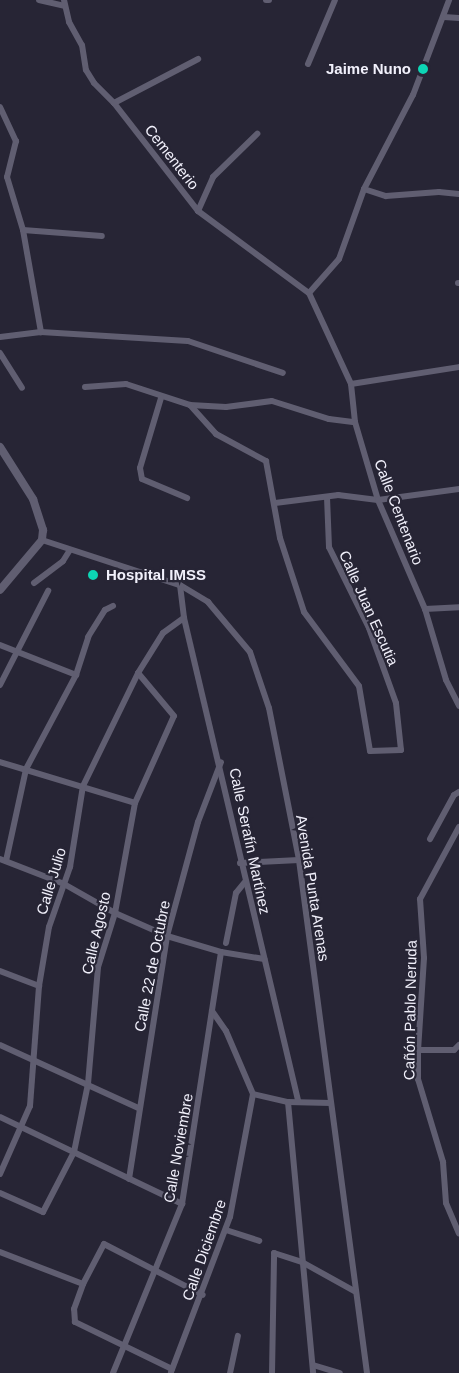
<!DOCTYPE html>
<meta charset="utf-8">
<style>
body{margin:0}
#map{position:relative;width:459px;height:1373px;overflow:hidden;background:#272535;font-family:Helvetica,sans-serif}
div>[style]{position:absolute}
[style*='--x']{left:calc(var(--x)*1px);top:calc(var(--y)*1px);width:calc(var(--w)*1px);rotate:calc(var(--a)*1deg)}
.minor>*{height:6px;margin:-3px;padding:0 3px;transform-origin:3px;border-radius:3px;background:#605e71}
.tertiary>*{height:8px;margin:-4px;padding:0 4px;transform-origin:4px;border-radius:4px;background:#605e71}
.dots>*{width:16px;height:16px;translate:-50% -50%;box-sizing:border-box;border:3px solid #272535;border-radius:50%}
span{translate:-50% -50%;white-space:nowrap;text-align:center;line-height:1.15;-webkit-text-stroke:4.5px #272535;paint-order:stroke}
.poi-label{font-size:15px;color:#f1f0fb;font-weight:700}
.right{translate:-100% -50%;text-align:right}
.left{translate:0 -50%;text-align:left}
.street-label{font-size:15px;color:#f1f0fb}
</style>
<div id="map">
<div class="minor">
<i style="--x:39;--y:0;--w:26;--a:13"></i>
<i style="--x:64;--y:0;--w:23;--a:77"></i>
<i style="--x:69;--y:22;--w:26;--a:61"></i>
<i style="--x:82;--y:45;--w:25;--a:81"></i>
<i style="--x:86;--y:70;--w:15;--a:58"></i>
<i style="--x:94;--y:83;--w:28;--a:45"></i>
<i style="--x:114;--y:103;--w:137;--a:52.1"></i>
<i style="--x:198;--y:211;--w:138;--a:36.5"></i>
<i style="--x:266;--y:0;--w:3;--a:0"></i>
<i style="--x:444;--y:17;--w:15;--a:4"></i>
<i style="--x:308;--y:64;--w:69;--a:-67.1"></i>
<i style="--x:114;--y:103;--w:95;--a:-27.6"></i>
<i style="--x:0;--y:107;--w:38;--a:65"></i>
<i style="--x:16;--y:141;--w:37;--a:104"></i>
<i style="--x:7;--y:177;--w:55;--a:73.2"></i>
<i style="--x:23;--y:230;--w:104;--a:80"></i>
<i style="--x:364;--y:189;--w:23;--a:18"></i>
<i style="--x:386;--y:196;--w:53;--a:-4.3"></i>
<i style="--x:439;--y:192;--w:20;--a:6"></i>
<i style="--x:198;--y:211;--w:37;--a:-66"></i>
<i style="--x:213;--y:177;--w:62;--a:-44.3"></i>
<i style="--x:23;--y:230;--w:79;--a:4.3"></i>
<i style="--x:458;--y:283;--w:1;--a:0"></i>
<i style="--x:309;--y:293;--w:100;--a:65.2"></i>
<i style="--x:351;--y:384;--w:38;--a:84"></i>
<i style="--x:355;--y:422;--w:81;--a:73.6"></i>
<i style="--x:378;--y:500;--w:119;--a:66.7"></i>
<i style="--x:425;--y:609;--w:74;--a:73.5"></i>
<i style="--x:446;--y:680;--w:29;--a:63"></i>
<i style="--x:309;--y:293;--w:45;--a:-48.6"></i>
<i style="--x:339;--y:259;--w:74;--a:-70.3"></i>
<i style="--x:364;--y:189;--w:106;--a:-62.5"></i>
<i style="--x:413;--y:95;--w:102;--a:-69.2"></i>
<i style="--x:0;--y:337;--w:41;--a:-7"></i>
<i style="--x:41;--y:332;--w:147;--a:3.5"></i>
<i style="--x:188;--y:341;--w:100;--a:18.6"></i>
<i style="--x:0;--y:353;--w:41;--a:57.8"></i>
<i style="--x:351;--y:384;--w:109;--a:-8.9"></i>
<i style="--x:85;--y:387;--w:41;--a:-4.2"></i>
<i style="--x:126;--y:384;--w:67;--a:18.2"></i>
<i style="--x:190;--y:405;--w:36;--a:3"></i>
<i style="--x:226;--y:407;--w:46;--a:-7.4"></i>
<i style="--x:272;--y:401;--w:60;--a:17.5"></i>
<i style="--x:329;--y:419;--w:26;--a:7"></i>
<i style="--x:161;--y:398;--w:73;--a:106.7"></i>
<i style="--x:140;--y:468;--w:11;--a:80"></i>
<i style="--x:142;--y:479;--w:49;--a:22.9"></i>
<i style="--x:190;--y:405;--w:39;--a:48"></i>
<i style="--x:216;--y:434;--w:57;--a:28.4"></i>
<i style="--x:266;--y:461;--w:78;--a:79.7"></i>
<i style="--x:280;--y:538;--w:78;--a:72"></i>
<i style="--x:304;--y:612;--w:92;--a:53.4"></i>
<i style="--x:359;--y:686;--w:66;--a:80.4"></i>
<i style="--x:370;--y:751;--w:31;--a:-2"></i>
<i style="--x:401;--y:750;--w:47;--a:-96.1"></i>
<i style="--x:396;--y:703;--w:80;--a:-109.8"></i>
<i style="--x:369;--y:628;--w:90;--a:-116.3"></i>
<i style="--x:329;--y:547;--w:49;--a:-92.3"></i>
<i style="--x:275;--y:503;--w:64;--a:-7.2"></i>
<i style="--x:338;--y:495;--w:40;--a:7.1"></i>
<i style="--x:378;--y:500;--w:82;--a:-7.7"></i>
<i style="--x:42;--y:540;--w:145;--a:18.1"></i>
<i style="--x:180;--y:585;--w:33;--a:31"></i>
<i style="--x:208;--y:602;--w:65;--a:50"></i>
<i style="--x:250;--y:652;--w:59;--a:71.3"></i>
<i style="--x:269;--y:708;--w:155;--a:78.8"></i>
<i style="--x:299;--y:860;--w:517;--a:82.45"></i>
<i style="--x:34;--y:583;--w:36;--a:-37"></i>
<i style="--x:63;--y:561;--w:13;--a:-58"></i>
<i style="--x:180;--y:585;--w:33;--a:83"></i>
<i style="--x:184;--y:618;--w:497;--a:76.7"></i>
<i style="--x:425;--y:609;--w:34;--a:-3"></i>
<i style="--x:0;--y:645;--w:82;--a:21.5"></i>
<i style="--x:0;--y:685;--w:106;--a:-62.9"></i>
<i style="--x:0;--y:762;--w:141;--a:16.9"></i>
<i style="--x:459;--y:827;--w:82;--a:118.4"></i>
<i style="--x:420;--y:899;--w:59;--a:86.1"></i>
<i style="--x:424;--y:958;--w:92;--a:93.7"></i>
<i style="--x:418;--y:1050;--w:29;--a:90"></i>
<i style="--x:418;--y:1079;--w:87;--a:73.2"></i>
<i style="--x:443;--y:1162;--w:41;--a:85.8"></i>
<i style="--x:446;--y:1203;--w:33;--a:67"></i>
<i style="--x:430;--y:839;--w:50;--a:-61.4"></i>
<i style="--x:454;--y:795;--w:6;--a:-31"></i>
<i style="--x:0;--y:859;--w:69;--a:21.3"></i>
<i style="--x:64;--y:884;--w:59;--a:29.6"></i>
<i style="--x:115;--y:913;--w:57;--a:23.9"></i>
<i style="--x:167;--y:936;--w:56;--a:16.5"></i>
<i style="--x:221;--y:952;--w:44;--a:9.2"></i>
<i style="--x:6;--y:861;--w:94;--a:-77.7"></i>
<i style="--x:26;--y:769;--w:106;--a:-62"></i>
<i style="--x:76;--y:675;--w:40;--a:-72"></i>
<i style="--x:88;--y:637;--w:32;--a:-58"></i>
<i style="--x:105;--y:610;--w:9;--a:-27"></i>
<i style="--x:240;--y:863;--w:59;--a:-2.9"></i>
<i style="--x:226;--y:943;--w:51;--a:-78.7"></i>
<i style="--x:236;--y:893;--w:14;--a:-51"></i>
<i style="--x:0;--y:971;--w:42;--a:21"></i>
<i style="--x:212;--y:1011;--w:24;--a:55"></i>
<i style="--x:226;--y:1031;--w:69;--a:66.8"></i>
<i style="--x:0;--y:1045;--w:152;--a:24.5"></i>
<i style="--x:418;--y:1050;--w:36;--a:0"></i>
<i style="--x:454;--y:1050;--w:7;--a:-45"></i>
<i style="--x:253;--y:1094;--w:36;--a:13"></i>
<i style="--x:288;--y:1102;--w:43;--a:1.3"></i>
<i style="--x:288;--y:1102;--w:272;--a:84.7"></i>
<i style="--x:0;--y:1117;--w:202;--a:25.5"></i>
<i style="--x:0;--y:1174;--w:74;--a:-66.2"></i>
<i style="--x:30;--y:1106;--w:120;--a:-85.7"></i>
<i style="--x:39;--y:986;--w:60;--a:-80.4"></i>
<i style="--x:49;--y:927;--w:64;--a:-70.7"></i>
<i style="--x:70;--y:867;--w:82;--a:-80.9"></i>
<i style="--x:83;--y:786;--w:126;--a:-64"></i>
<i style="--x:138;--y:673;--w:47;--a:-58"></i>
<i style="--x:163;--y:633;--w:26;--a:-36"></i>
<i style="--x:129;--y:1179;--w:246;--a:-81.1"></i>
<i style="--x:167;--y:936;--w:118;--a:-74.8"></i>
<i style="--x:198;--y:822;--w:64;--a:-69"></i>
<i style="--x:0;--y:1193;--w:47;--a:23.8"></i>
<i style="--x:43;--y:1212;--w:68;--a:-62.7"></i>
<i style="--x:74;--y:1152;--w:69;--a:-78.4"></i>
<i style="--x:88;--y:1084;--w:117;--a:-85.1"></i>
<i style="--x:98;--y:967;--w:57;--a:-72.5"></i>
<i style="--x:115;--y:913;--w:112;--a:-79.7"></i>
<i style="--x:135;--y:803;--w:95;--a:-65.9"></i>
<i style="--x:174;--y:716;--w:56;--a:-129.9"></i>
<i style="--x:226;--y:1230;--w:35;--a:18"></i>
<i style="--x:0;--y:1252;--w:89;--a:21.1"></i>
<i style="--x:313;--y:1365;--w:28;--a:17"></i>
<i style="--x:172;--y:1369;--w:108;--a:-154.1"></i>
<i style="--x:75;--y:1322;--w:13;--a:-94"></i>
<i style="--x:74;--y:1309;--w:27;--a:-70"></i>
<i style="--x:83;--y:1284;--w:45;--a:-62.3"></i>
<i style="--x:104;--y:1244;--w:111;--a:27.3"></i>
<i style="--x:171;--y:1372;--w:166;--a:-69.2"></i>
<i style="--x:230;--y:1217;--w:125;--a:-79.4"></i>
<i style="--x:113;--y:1373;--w:183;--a:-67.8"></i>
<i style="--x:182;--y:1204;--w:255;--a:-81.2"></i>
<i style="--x:230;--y:1373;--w:38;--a:-78"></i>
<i style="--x:272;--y:1373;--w:120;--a:-89"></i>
<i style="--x:274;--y:1253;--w:29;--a:18"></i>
<i style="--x:302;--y:1262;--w:60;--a:29.1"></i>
</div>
<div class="tertiary">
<i style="--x:0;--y:447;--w:62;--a:57.6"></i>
<i style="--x:33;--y:499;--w:33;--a:72"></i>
<i style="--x:43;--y:530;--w:10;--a:96"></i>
<i style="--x:42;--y:540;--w:65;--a:130"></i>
</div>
<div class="dots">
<i style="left:423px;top:69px;background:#0dd5b5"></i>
<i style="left:93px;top:575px;background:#0dd5b5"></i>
</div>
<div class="poi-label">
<span class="right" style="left:411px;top:69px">Jaime Nuno</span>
<span class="left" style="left:106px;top:575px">Hospital IMSS</span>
</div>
<div class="street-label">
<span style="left:172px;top:157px;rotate:52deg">Cementerio</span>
<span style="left:399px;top:512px;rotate:69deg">Calle Centenario</span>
<span style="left:369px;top:608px;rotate:66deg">Calle Juan Escutia</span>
<span style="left:250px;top:841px;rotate:78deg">Calle Serafín Martínez</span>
<span style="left:51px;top:881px;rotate:-73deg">Calle Julio</span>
<span style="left:313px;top:888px;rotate:81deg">Avenida Punta Arenas</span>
<span style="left:96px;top:933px;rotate:-77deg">Calle Agosto</span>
<span style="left:152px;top:966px;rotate:-79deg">Calle 22 de Octubre</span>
<span style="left:410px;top:1010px;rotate:-89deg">Cañón Pablo Neruda</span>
<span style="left:178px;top:1148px;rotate:-80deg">Calle Noviembre</span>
<span style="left:204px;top:1250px;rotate:-71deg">Calle Diciembre</span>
</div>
</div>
